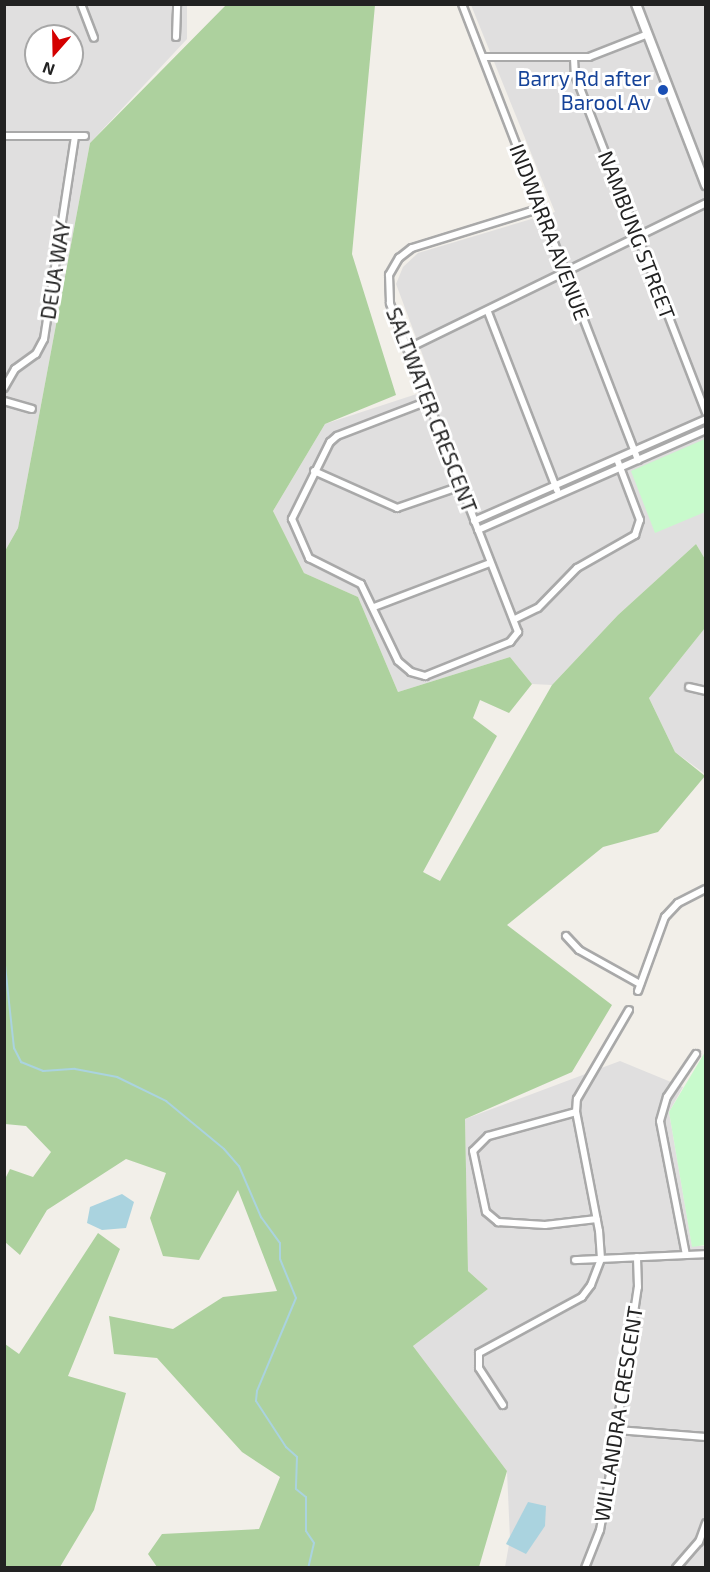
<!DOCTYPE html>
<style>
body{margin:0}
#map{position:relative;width:710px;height:1572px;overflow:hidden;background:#f2efe9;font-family:"Exo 2",sans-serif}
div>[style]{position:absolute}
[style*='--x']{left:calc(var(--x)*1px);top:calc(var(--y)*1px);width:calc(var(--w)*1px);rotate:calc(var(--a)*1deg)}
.residential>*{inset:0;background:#e0dfdf}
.forest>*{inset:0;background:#add19e}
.park>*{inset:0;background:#c8facc}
.water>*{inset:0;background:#aad3df}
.stream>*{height:2px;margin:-1px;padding:0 1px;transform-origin:1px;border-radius:1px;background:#aad3df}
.roads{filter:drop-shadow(2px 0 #a9a9a9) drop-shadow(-2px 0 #a9a9a9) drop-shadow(0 2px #a9a9a9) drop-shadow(0 -2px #a9a9a9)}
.minor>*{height:6px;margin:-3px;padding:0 3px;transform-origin:3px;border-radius:3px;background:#fff}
.tertiary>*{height:8px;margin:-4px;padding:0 4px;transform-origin:4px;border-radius:4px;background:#fff}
.dots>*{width:16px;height:16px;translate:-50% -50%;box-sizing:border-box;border:3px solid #fff;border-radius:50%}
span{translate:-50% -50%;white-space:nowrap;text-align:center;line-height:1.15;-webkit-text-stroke:6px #fff;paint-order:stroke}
.transit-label{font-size:21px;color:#164399}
.right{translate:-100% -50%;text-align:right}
.street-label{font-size:21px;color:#222}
.frame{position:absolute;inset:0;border:6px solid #222;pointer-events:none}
.north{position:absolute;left:24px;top:24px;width:60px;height:60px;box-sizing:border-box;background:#fff;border:2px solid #a7a7a7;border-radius:50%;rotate:200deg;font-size:16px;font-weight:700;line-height:24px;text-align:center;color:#222}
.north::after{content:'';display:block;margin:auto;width:21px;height:27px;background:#d40000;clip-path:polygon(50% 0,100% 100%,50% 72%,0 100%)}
</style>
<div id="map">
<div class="residential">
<i style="clip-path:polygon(evenodd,5px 5px,187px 5px,187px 39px,90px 143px,18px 528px,5px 551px,5px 5px,36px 36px,72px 36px,72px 72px,36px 72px,36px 36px)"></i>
<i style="clip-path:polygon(471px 5px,705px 5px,705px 559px,696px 544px,618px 615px,552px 685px,532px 684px,510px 657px,398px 692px,358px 597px,304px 573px,273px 511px,325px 424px,435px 388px,396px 284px,403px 267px,418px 253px,555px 212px)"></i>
<i style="clip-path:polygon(705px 628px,705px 774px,675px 752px,649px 698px)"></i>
<i style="clip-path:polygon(620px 1061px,683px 1087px,669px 1112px,692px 1246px,706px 1246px,705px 1567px,505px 1567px,510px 1539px,507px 1471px,413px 1346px,488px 1289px,468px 1271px,465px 1119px)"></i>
</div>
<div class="forest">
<i style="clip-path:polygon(227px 4px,375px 5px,352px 254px,396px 395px,325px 424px,273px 511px,304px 573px,358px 597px,398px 692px,510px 657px,532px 684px,509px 713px,480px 700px,473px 718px,497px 736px,423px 872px,440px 881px,552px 685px,618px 615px,696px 544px,705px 559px,705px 628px,649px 698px,675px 752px,705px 776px,658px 832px,603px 847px,507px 925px,612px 1005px,572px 1072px,465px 1119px,468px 1271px,488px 1289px,413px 1346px,507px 1471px,479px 1567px,157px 1567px,148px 1554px,162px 1534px,259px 1529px,280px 1477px,242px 1452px,157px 1358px,114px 1354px,109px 1316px,173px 1329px,223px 1297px,277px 1291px,238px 1190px,199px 1260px,163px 1256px,150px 1218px,166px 1173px,126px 1159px,47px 1210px,20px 1255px,5px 1242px,5px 1179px,10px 1169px,33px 1177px,51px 1152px,26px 1126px,5px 1124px,5px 551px,18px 528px,90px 143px)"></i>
<i style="clip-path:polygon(98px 1233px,120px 1249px,68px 1376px,126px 1393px,94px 1510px,60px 1567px,5px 1567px,5px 1344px,19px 1354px)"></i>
</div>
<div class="park">
<i style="clip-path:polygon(705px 439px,705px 512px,655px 533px,631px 471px)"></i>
<i style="clip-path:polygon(705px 1052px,705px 1245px,692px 1247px,669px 1112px)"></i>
</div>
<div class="water">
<i style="clip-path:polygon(122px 1194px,134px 1202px,126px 1228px,102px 1230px,87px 1223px,90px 1207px)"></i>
<i style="clip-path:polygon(528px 1502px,546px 1506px,545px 1526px,526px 1554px,506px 1544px)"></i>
</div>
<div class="stream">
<i style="--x:4;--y:956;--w:93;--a:83.8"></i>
<i style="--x:14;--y:1048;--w:16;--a:63"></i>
<i style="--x:21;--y:1062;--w:24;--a:22"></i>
<i style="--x:43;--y:1071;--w:32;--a:-4"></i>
<i style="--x:75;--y:1069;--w:43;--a:10.8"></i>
<i style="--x:117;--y:1077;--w:55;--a:26.1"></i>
<i style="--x:166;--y:1101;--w:75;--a:39.6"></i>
<i style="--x:224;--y:1149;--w:23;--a:49"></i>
<i style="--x:239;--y:1166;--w:56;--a:66.7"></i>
<i style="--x:261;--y:1217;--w:32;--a:54"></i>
<i style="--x:280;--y:1243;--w:16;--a:90"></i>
<i style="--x:280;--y:1259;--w:42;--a:67.7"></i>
<i style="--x:296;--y:1298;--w:101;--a:112.8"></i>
<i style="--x:257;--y:1391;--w:10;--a:96"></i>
<i style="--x:256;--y:1401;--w:55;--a:56.9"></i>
<i style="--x:286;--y:1447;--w:15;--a:42"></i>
<i style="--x:297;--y:1457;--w:32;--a:92"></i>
<i style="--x:296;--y:1489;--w:13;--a:39"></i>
<i style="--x:306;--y:1497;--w:34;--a:90"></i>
<i style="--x:306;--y:1531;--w:14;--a:56"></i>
<i style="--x:314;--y:1543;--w:26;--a:103"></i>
</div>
<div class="roads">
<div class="minor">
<i style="--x:81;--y:4;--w:36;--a:69"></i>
<i style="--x:462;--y:4;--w:489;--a:68.9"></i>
<i style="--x:176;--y:37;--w:33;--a:-88"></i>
<i style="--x:483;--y:57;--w:106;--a:0"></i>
<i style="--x:589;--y:57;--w:63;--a:-21.3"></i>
<i style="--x:574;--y:58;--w:17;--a:87"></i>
<i style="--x:575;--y:75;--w:362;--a:68.8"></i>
<i style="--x:4;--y:136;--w:81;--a:0"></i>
<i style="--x:488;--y:312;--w:191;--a:68.8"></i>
<i style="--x:407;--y:349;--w:333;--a:-26"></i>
<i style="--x:4;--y:388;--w:22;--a:-60"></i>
<i style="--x:15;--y:369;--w:26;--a:-36"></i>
<i style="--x:36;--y:354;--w:17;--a:-62"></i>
<i style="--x:44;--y:339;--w:205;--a:-81.3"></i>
<i style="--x:4;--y:401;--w:29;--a:16"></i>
<i style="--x:428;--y:401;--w:97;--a:159"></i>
<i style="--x:337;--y:436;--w:9;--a:139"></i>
<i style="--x:330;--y:442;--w:86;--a:116.3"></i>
<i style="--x:292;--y:519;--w:43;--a:66.4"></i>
<i style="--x:309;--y:558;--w:58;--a:26.6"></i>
<i style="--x:361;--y:584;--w:85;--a:64.3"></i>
<i style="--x:398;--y:661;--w:17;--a:40"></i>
<i style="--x:411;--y:672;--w:15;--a:16"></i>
<i style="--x:425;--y:676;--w:92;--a:-21.8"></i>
<i style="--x:510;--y:642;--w:13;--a:-51"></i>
<i style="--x:518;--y:632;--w:353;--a:-111.3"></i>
<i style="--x:390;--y:303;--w:28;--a:-92"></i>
<i style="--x:389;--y:275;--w:20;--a:-60"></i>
<i style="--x:399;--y:258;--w:16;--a:-38"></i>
<i style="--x:412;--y:248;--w:135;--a:-17.2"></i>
<i style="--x:314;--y:471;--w:91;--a:24"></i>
<i style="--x:397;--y:508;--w:68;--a:-19"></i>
<i style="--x:474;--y:521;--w:253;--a:-23.7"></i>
<i style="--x:478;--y:530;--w:249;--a:-23.7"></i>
<i style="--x:374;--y:607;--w:124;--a:-20.8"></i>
<i style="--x:515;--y:619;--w:25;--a:-26"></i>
<i style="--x:538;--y:608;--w:56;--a:-45.7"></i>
<i style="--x:577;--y:568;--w:67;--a:-29.6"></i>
<i style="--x:635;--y:535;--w:16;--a:-72"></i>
<i style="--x:640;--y:520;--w:65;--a:-110.7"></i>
<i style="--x:689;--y:687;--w:17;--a:13"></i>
<i style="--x:566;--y:936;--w:19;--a:47"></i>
<i style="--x:579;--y:950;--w:70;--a:29.1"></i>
<i style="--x:638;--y:991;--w:79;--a:-70"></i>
<i style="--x:665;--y:917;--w:19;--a:-47"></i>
<i style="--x:678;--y:903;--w:31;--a:-27"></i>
<i style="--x:576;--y:1112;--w:91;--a:164.7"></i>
<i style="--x:488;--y:1136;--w:21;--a:135"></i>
<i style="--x:473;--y:1151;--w:62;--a:78"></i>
<i style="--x:486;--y:1212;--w:16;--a:40"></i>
<i style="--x:498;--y:1222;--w:47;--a:3.7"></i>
<i style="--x:545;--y:1225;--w:52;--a:-6.6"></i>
<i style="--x:686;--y:1255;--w:136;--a:-101"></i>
<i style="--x:660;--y:1121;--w:25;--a:-74"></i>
<i style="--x:667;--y:1097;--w:52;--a:-56"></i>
<i style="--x:575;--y:1260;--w:131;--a:-2.6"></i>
<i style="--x:503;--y:1405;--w:44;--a:-123"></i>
<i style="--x:479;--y:1368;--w:15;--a:-90"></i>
<i style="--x:479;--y:1353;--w:117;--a:-28.5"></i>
<i style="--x:582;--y:1297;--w:15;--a:-53"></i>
<i style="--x:591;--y:1285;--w:28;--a:-69"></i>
<i style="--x:601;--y:1259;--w:28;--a:-94"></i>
<i style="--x:599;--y:1231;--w:121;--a:-100.9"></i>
<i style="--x:576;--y:1112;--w:13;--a:-86"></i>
<i style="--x:577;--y:1099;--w:103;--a:-59.7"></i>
<i style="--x:617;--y:1430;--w:89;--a:4.5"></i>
<i style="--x:585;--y:1568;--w:41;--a:-68.5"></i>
<i style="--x:600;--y:1530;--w:51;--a:-79.8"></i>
<i style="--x:609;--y:1480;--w:195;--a:-81.5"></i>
<i style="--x:638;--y:1287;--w:30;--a:-92"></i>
<i style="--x:676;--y:1568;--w:35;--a:-49"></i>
<i style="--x:699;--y:1542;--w:20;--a:-70"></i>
</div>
<div class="tertiary">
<i style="--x:636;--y:4;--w:194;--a:68.9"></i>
</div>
</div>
<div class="dots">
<i style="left:663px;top:90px;background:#1a4fb4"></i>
</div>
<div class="transit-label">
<span class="right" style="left:651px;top:90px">Barry Rd after<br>Barool Av</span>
</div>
<div class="street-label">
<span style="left:550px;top:232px;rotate:69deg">INDWARRA AVENUE</span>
<span style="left:637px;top:235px;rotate:69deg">NAMBUNG STREET</span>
<span style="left:55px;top:270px;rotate:-81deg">DEUA WAY</span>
<span style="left:432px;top:410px;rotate:69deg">SALTWATER CRESCENT</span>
<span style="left:618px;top:1414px;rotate:-81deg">WILLANDRA CRESCENT</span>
</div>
<div class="frame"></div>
<div class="north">N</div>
</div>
